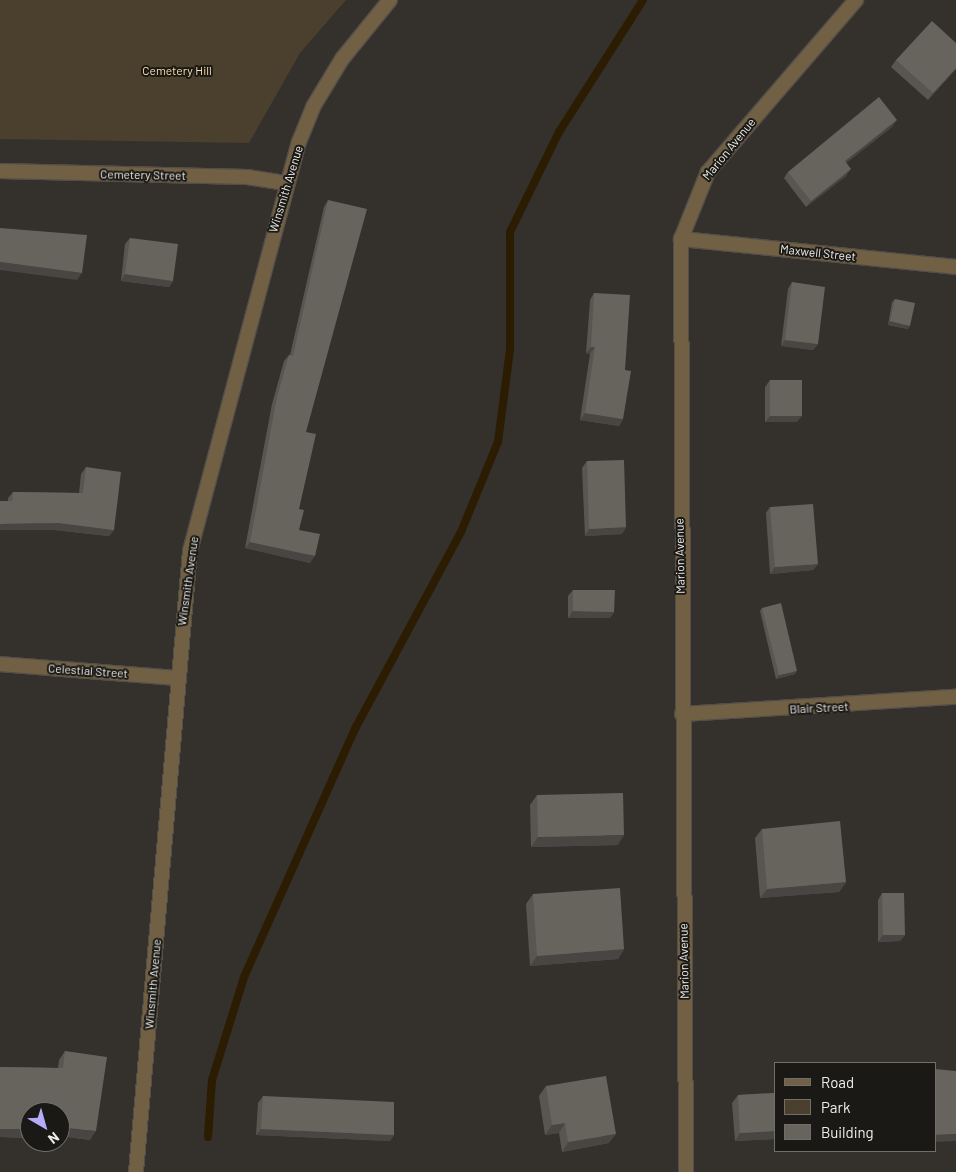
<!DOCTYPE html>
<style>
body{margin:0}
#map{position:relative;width:956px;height:1172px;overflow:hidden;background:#34302b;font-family:Barlow,sans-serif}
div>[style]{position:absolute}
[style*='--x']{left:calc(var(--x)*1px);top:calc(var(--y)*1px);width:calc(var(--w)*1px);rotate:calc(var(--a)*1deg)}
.green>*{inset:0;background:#4b3f2d}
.stream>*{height:8px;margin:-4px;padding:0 4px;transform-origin:4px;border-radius:4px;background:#2b1c02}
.roads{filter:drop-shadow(1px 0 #524e4a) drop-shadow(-1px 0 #524e4a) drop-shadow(0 1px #524e4a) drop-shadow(0 -1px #524e4a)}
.minor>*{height:14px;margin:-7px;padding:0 7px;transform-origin:7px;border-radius:7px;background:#716043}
.wall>*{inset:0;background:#595651}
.shaded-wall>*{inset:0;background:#484642}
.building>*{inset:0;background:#67645e}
span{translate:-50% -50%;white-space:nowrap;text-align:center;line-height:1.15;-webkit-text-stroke:4px #1a1916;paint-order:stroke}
.park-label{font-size:12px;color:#ffdeaa}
.street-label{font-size:12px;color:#efedea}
.legend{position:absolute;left:774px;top:1062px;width:162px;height:90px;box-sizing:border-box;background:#1a1916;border:1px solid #6f6e6b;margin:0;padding:6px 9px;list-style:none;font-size:15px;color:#efedea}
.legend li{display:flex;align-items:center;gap:10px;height:25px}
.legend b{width:25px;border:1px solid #6f6e6b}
.north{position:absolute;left:20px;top:1102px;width:50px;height:50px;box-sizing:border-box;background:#1a1916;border:1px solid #6f6e6b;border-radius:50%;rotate:142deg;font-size:14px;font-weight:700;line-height:20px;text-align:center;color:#efedea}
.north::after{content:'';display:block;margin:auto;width:18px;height:22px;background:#b4acf9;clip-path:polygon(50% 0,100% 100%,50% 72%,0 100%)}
</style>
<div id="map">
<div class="green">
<i style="clip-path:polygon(0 0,346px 0,300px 53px,249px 143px,0 139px)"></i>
</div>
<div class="stream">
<i style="--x:208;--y:1137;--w:57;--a:-86"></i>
<i style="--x:212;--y:1080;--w:108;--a:-72.7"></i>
<i style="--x:244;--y:977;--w:274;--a:-65.9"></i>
<i style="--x:356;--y:727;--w:221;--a:-61.7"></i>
<i style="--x:461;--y:532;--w:97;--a:-67.7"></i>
<i style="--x:498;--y:442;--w:94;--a:-82.6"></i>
<i style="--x:510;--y:349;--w:117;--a:-90"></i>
<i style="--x:510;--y:232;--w:111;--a:-63.9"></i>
<i style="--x:559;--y:132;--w:156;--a:-57.5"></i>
</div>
<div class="roads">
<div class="minor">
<i style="--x:0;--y:171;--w:247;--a:1.4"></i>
<i style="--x:247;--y:177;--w:38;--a:9"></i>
<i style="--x:681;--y:239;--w:276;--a:5.8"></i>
<i style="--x:0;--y:664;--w:177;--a:4.5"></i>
<i style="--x:682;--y:714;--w:275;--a:-3.6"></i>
<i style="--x:136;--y:1172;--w:623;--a:-85.03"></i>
<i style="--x:190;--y:551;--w:423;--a:-75.1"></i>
<i style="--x:299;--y:142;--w:38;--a:-68"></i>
<i style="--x:313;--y:107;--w:56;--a:-58.9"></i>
<i style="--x:342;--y:59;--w:76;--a:-50.9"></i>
<i style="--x:686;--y:1172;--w:933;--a:-90.31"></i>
<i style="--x:681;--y:239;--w:72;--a:-68.1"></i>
<i style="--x:708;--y:172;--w:227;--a:-49.3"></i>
</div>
</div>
<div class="wall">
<i style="clip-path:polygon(956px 43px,956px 69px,928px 100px,891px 67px,896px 60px)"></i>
<i style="clip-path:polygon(892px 127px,846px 163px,846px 176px,806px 207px,784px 178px,788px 172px)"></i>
<i style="clip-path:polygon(328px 200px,306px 432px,299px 509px,299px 530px,310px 563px,245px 548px,272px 404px,284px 361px,289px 355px,290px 355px,324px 207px)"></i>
<i style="clip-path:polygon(130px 238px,173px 281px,169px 287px,121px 281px,125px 244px)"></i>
<i style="clip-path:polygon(792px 282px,818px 344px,813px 350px,781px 346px,788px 289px)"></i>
<i style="clip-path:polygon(594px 293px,625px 370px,623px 419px,619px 426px,580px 420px,590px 354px,586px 353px,590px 300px)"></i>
<i style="clip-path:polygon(895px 299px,908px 329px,888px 325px,892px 302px)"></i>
<i style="clip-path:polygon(770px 380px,797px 422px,765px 422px,765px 387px)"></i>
<i style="clip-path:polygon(587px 461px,626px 527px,622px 534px,585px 536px,582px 468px)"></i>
<i style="clip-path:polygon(86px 467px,114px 530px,109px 536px,54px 530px,8px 501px,8px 498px,13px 492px,79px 493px,81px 474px)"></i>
<i style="clip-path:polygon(770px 507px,818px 564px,813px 570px,770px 574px,766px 513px)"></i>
<i style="clip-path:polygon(573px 590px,614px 612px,610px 618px,568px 618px,568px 596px)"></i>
<i style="clip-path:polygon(762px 608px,795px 674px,776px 679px,760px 611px)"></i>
<i style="clip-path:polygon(537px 795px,618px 845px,531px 847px,530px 805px)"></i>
<i style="clip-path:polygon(762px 829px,846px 882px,839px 892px,760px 898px,755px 838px)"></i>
<i style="clip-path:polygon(882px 893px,905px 935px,900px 941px,878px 942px,878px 900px)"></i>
<i style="clip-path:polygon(533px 894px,624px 949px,618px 959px,530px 966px,526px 904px)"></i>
<i style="clip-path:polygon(65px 1051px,90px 1140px,60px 1136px,60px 1112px,30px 1112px,30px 1138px,0 1137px,0 1067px,58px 1068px,59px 1060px)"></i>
<i style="clip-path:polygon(546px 1086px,609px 1143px,562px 1152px,559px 1133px,545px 1135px,539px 1096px)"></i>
<i style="clip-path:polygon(775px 1093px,775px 1139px,735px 1141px,732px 1103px,738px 1095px)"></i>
<i style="clip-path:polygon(263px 1096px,394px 1135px,390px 1141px,256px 1135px,258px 1103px)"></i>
</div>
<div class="shaded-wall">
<i style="clip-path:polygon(956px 68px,956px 69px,928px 100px,933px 93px)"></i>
<i style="clip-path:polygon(897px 120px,892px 127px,840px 168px,845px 161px)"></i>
<i style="clip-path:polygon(851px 169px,846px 176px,806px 207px,811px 201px)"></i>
<i style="clip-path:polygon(0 262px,82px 273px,77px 280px,0 270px)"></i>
<i style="clip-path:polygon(125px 274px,173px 281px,169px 287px,121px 281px)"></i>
<i style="clip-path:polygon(890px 321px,910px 326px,908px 329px,888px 325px)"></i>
<i style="clip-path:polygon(785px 340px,818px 344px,813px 350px,781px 346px)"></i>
<i style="clip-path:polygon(591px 347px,595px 347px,590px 354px,586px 353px)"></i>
<i style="clip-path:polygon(585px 413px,623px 419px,619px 426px,580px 420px)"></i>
<i style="clip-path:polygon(770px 416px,802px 416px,797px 422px,765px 422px)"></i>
<i style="clip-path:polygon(59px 523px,114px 530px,109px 536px,54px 530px,0 530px,0 524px)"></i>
<i style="clip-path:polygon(626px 527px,622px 534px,585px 536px,589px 529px)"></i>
<i style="clip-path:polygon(250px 542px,315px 556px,310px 563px,245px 548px)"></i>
<i style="clip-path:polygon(818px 564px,813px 570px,770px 574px,775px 567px)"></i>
<i style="clip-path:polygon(573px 611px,614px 612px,610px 618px,568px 618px)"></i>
<i style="clip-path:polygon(797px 671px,795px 674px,776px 679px,779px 675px)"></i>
<i style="clip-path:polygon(624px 835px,618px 845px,531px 847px,538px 837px)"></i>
<i style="clip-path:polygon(846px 882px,839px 892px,760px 898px,767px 889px)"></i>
<i style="clip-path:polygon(883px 935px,905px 935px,900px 941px,878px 942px)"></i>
<i style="clip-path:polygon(624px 949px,618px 959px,530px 966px,537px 956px)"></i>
<i style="clip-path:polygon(565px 1123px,559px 1133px,545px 1135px,552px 1125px)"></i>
<i style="clip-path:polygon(60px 1127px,96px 1131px,90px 1140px,60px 1136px)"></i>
<i style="clip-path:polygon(0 1129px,30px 1129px,30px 1138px,0 1137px)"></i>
<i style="clip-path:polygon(261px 1129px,394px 1135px,390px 1141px,256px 1135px)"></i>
<i style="clip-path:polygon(775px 1131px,775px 1139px,735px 1141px,740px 1133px)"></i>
<i style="clip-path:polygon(616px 1134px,609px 1143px,562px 1152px,568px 1142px)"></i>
<i style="clip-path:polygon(956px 1134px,956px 1141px,935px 1142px,935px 1135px)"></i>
</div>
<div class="building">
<i style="clip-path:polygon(932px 21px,956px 43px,956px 68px,933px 93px,896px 60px)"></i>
<i style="clip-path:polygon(879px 97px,897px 120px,845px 161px,851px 169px,811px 201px,788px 172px)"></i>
<i style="clip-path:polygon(328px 200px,367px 209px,306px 432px,316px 434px,299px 509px,304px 510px,299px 530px,320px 534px,315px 556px,250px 542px,277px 397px,289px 355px,293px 356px)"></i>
<i style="clip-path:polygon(0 228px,87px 235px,82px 273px,0 262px)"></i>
<i style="clip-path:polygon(130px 238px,178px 244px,173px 281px,125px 274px)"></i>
<i style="clip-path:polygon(792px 282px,825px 287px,818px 344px,785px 340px)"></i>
<i style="clip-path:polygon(594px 293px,630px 295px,625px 370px,631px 371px,623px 419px,585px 413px,595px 347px,591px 347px)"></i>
<i style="clip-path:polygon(895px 299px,915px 303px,910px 326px,890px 321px)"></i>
<i style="clip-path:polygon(770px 380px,802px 380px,802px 416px,770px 416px)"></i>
<i style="clip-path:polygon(624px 460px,626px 527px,589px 529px,587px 461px)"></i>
<i style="clip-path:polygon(86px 467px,121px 472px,114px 530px,59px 523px,0 524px,0 501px,12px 501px,13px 492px,83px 493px)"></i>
<i style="clip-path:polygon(813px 504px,818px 564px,775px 567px,770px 507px)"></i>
<i style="clip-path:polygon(573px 590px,615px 590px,614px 612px,573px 611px)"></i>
<i style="clip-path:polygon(781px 603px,797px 671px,779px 675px,762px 608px)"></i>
<i style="clip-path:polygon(623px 793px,624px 835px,538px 837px,537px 795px)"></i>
<i style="clip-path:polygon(840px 821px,846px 882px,767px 889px,762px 829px)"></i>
<i style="clip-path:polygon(620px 888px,624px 949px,537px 956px,533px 894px)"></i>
<i style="clip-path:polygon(882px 893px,904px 893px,905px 935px,883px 935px)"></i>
<i style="clip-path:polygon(65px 1051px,107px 1057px,96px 1131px,60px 1127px,60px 1112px,30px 1112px,30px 1129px,0 1129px,0 1067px,63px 1068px)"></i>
<i style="clip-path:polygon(935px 1069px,956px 1071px,956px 1134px,935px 1135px)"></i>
<i style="clip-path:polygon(606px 1076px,616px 1134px,568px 1142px,565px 1123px,552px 1125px,546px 1086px)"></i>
<i style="clip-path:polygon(775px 1093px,775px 1131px,740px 1133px,738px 1095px)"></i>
<i style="clip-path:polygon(263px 1096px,394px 1102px,394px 1135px,261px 1129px)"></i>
</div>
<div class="park-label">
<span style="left:177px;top:71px">Cemetery Hill</span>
</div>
<div class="street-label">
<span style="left:729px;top:149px;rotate:-51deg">Marion Avenue</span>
<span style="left:143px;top:175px;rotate:1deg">Cemetery Street</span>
<span style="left:286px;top:189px;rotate:-73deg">Winsmith Avenue</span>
<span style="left:818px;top:253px;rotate:6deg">Maxwell Street</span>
<span style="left:680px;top:556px;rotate:-91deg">Marion Avenue</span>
<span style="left:188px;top:581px;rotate:-82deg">Winsmith Avenue</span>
<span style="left:88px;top:671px;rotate:4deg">Celestial Street</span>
<span style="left:819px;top:708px;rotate:-3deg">Blair Street</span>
<span style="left:684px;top:961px;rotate:-91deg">Marion Avenue</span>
<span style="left:153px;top:984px;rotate:-85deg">Winsmith Avenue</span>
</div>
<ul class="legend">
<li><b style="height:6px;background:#716043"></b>Road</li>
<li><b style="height:14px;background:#4b3f2d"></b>Park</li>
<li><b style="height:14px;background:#67645e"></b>Building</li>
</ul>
<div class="north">N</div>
</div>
